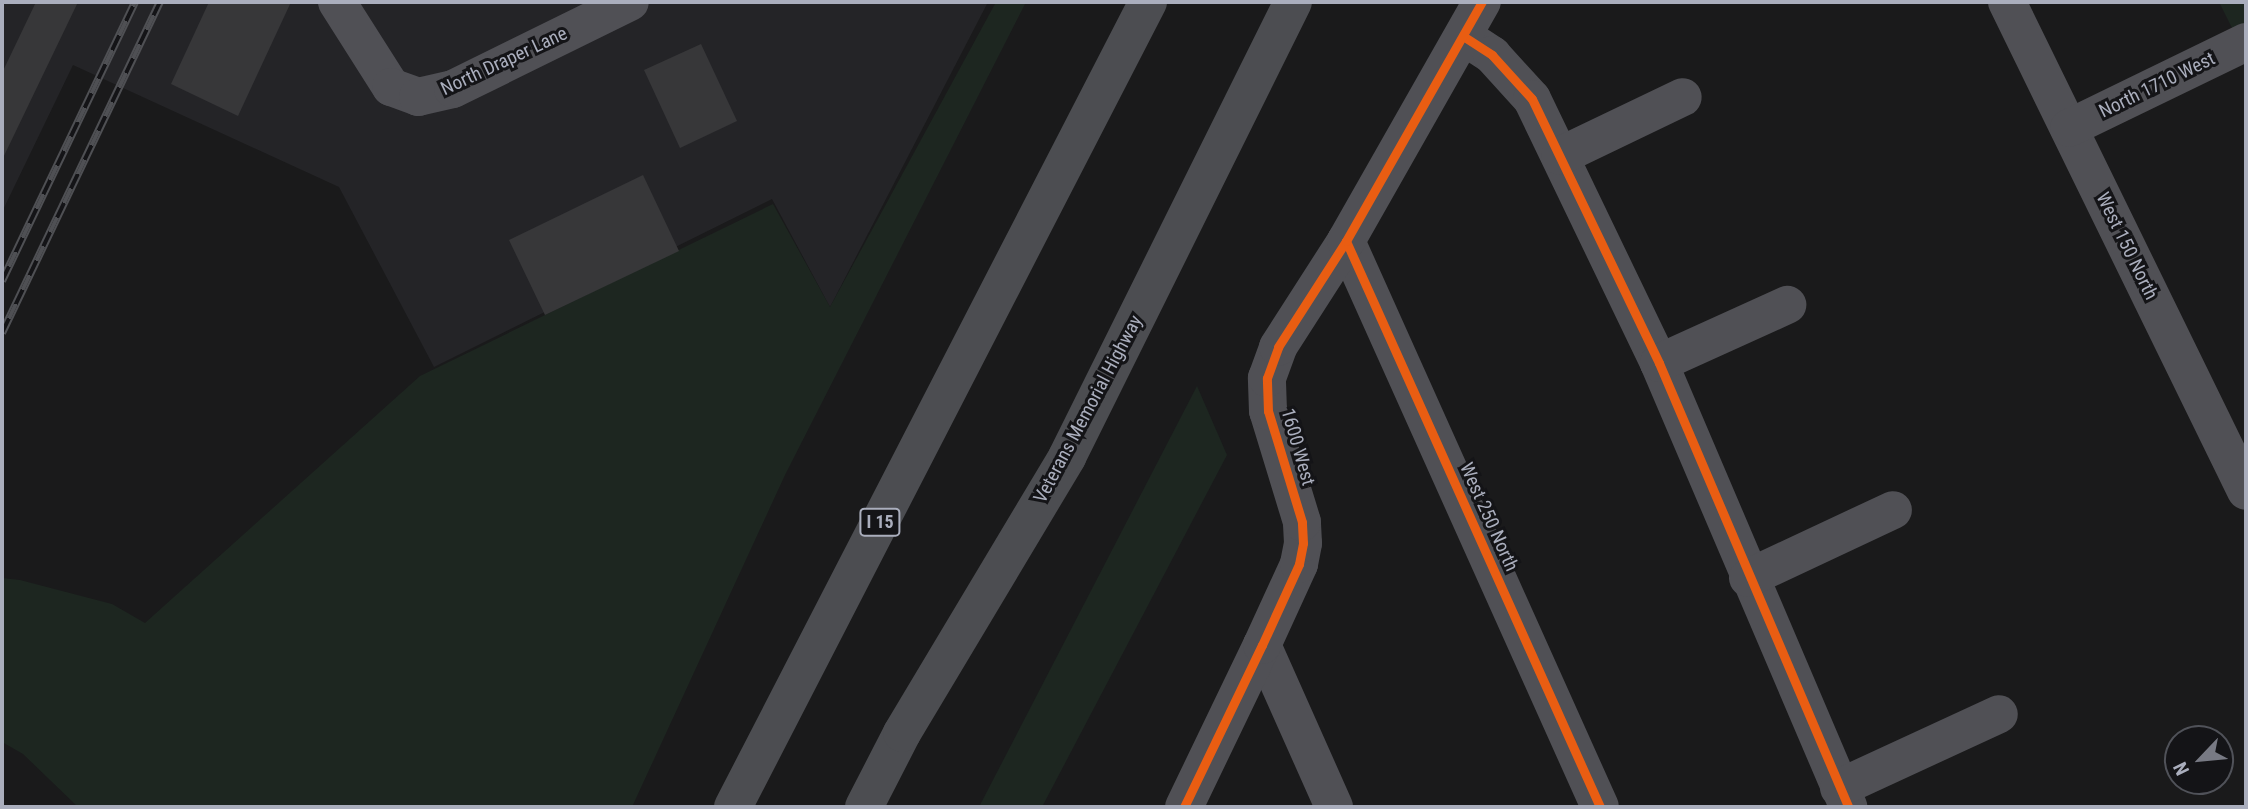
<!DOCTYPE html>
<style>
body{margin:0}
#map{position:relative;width:2248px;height:809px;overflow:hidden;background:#1a1a1b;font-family:"Roboto Condensed",sans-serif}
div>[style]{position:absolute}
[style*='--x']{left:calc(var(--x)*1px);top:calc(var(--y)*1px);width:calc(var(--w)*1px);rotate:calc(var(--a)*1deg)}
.built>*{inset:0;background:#242427}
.green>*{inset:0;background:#1d2620}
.building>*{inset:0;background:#373739}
.street>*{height:38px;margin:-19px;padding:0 19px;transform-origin:19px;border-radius:19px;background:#505055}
.highway>*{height:38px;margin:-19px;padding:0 19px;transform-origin:19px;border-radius:19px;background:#4c4d51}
.rail>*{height:8px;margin-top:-4px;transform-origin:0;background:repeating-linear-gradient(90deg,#141417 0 16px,#4f5054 0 32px);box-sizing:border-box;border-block:2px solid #4f5054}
.cycleway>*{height:9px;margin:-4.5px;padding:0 4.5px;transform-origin:4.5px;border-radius:4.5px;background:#e95d12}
span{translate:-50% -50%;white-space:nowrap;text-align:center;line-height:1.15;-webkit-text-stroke:6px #141417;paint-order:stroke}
.shield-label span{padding:2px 5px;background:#141417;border:2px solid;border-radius:5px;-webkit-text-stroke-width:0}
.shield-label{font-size:18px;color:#aaaebd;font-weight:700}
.street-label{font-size:19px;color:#aaaebd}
.frame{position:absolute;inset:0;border:4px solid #aaaebd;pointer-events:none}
.north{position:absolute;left:2164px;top:725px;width:70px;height:70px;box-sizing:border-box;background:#141417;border:2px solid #505259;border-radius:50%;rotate:244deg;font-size:19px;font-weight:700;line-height:28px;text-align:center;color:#aaaebd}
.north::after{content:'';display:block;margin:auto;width:24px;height:32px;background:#787a84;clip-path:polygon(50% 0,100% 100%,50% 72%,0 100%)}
</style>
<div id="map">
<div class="built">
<i style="clip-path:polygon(2px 2px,988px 2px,830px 307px,772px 199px,434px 367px,339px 187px,73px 65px,2px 212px)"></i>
</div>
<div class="green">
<i style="clip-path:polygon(996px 2px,1026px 2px,785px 475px,632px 807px,78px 807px,23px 754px,2px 742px,2px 578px,20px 580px,112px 604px,145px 623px,420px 376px,773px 204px,830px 307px)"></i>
<i style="clip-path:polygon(2219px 2px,2246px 2px,2246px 56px)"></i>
<i style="clip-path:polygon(1197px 386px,1227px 455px,1042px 807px,979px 807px)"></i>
</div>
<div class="building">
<i style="clip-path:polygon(36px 2px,78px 2px,2px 160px,2px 73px)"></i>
<i style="clip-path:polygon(209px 2px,291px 2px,238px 116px,171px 84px)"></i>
<i style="clip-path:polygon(701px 44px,737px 121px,680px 148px,644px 70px)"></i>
<i style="clip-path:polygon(643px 175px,679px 251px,545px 315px,509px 240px)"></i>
</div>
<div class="street">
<i style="--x:337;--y:2;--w:101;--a:57.6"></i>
<i style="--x:391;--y:87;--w:29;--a:20"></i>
<i style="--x:418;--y:97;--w:36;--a:-13"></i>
<i style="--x:453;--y:89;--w:197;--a:-26.2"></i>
<i style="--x:2007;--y:2;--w:544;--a:63.95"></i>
<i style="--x:1463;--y:36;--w:35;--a:33"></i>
<i style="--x:1492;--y:55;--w:59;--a:47.7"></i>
<i style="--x:1532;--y:99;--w:293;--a:64.3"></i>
<i style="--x:1659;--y:363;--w:483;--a:66.9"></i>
<i style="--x:2069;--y:128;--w:197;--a:-25.9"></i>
<i style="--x:1560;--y:156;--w:136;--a:-25.6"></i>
<i style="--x:1346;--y:241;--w:620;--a:65.83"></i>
<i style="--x:1659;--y:363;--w:141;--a:-24.4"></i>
<i style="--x:1748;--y:578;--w:160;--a:-25.1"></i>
<i style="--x:1262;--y:645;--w:177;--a:66"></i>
<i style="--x:1839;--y:788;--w:176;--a:-24.8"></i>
<i style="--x:1184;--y:807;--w:180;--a:-64.3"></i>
<i style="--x:1262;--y:645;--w:89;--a:-65.4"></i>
<i style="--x:1299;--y:564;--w:21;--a:-79"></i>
<i style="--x:1303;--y:543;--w:21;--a:-93"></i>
<i style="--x:1302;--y:522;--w:116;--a:-107"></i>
<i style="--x:1268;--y:411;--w:33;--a:-92"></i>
<i style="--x:1267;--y:378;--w:33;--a:-70"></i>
<i style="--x:1278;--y:347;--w:126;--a:-57.3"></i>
<i style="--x:1346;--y:241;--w:275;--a:-60.4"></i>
</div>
<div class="highway">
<i style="--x:733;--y:807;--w:906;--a:-62.73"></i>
<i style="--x:864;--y:807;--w:83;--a:-62.8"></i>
<i style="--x:902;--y:733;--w:322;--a:-59.1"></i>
<i style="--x:1067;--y:457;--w:508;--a:-63.59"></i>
</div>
<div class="rail">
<i style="--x:2;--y:281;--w:309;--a:-64.5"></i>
<i style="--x:2;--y:333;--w:367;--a:-64.5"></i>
</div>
<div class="cycleway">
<i style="--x:1463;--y:36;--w:35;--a:33"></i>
<i style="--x:1492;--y:55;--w:59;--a:47.7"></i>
<i style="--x:1532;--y:99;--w:293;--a:64.3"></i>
<i style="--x:1659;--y:363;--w:483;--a:66.9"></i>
<i style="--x:1346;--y:241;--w:620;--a:65.83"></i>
<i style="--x:1184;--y:807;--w:180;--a:-64.3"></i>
<i style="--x:1262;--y:645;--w:89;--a:-65.4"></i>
<i style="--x:1299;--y:564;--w:21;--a:-79"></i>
<i style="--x:1303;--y:543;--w:21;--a:-93"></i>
<i style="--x:1302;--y:522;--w:116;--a:-107"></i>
<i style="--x:1268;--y:411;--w:33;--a:-92"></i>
<i style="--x:1267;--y:378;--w:33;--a:-70"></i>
<i style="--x:1278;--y:347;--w:126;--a:-57.3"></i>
<i style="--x:1346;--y:241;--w:275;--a:-60.4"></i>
</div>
<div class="shield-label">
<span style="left:880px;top:522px">I 15</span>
</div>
<div class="street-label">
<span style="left:504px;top:61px;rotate:-25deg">North Draper Lane</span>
<span style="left:2157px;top:85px;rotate:-26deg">North 1710 West</span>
<span style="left:2127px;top:246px;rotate:64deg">West 150 North</span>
<span style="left:1088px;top:409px;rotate:-62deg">Veterans Memorial Highway</span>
<span style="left:1298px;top:447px;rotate:74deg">1600 West</span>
<span style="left:1489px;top:517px;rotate:66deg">West 250 North</span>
</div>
<div class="frame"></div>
<div class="north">N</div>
</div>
